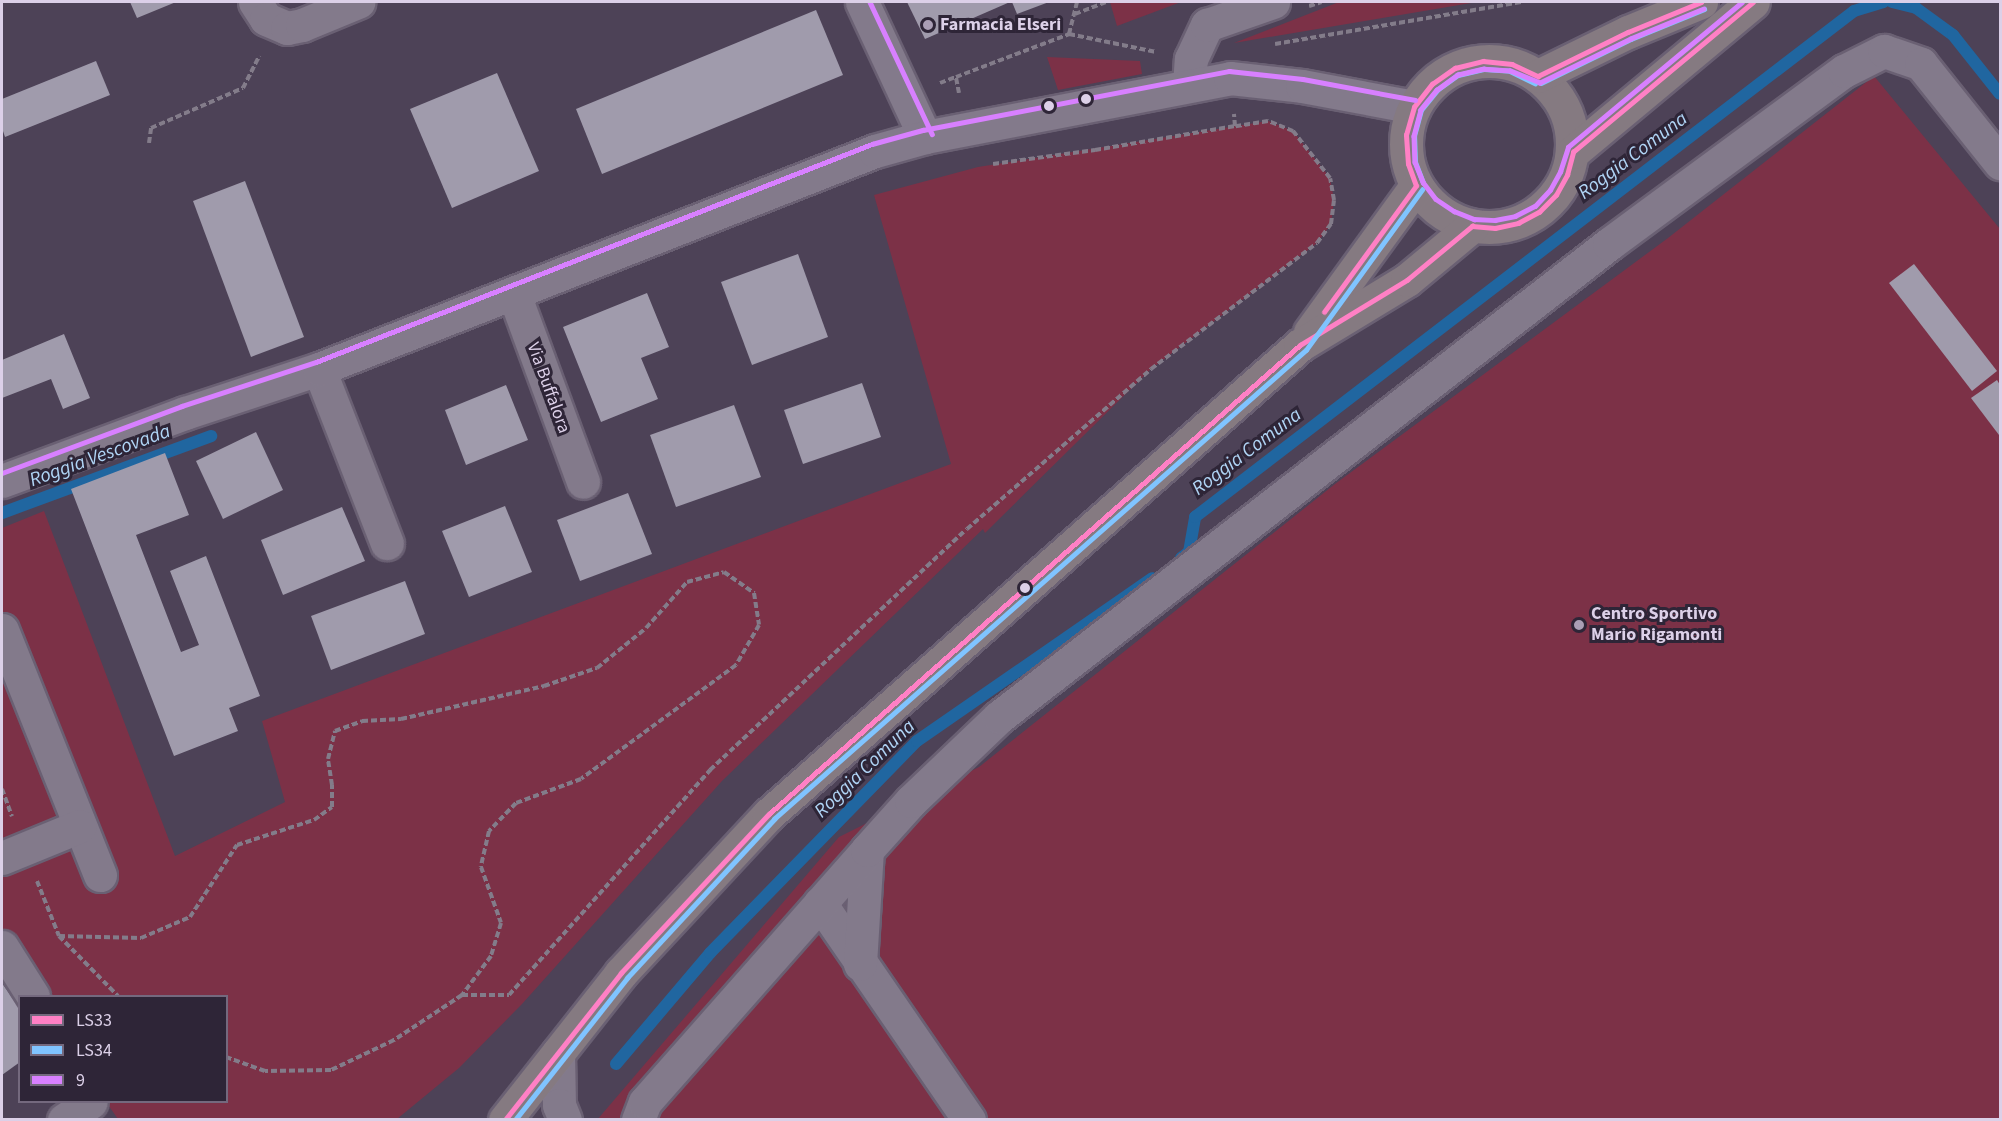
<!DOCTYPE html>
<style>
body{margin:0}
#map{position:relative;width:2002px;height:1121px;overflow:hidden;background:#4d4257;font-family:"Source Sans 3",sans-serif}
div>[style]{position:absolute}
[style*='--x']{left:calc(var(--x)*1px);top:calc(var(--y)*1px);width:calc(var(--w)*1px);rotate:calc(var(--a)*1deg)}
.green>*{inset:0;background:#7c3147}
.stream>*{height:12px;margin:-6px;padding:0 6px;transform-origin:6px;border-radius:6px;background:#2066a0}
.building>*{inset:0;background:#a09bac}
.path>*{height:4px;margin-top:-2px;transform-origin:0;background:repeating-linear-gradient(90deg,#837c8a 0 6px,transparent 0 9px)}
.roads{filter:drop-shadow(2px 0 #6a6073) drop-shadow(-2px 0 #6a6073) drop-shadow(0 2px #6a6073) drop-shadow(0 -2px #6a6073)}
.minor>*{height:33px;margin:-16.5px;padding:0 16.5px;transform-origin:16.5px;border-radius:16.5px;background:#837a8b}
.major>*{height:33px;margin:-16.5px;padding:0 16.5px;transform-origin:16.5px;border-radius:16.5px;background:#857a81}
.major>.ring{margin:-16.5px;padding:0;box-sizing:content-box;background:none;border:33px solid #857a81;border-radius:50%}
.bus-1>*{height:4.5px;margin:-2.25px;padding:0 2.25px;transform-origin:2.25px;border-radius:2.25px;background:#ff80c5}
.bus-2>*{height:4.5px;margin:-2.25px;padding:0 2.25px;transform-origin:2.25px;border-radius:2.25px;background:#80c4ff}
.bus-3>*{height:4.5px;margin:-2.25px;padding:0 2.25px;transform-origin:2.25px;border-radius:2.25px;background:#d880ff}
.dots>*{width:16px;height:16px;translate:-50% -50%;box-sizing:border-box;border:3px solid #2e2537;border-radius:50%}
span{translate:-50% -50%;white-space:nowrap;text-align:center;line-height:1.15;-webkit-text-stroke:6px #2e2537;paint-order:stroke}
.poi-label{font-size:18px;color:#dcd0e8;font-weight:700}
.left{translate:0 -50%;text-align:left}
.street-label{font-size:18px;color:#dcd0e8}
.water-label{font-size:20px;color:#b0d4f5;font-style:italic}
.frame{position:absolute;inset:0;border:3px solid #dcd0e8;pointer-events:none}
.legend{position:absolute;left:18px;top:995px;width:210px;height:108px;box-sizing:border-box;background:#2e2537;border:2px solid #74697e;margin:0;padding:8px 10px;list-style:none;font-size:18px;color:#dcd0e8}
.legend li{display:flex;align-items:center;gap:12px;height:30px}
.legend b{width:30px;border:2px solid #74697e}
</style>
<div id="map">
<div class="green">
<i style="clip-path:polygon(1110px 2px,1181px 2px,1117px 26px)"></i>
<i style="clip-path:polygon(1339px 2px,1477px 2px,1234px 43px)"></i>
<i style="clip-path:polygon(1047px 57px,1140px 61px,1142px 74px,1058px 90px)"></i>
<i style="clip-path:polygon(1874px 76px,2000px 229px,2000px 1119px,597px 1120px,839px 837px,979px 767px,1335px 484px,1668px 238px)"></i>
<i style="clip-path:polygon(1268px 121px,1293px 131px,1330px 178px,1334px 200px,1331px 224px,1317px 243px,1151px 369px,985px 533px,983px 529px,722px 781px,522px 1004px,459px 1068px,397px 1119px,118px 1119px,106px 1102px,226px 1102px,226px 996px,40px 996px,2px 935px,2px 528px,44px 511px,175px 856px,285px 802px,262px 721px,951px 464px,874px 195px,978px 167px)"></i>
</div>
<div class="stream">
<i style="--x:1892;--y:2;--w:25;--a:14"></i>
<i style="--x:1916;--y:8;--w:46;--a:36.1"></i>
<i style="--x:1953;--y:35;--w:75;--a:51.5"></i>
<i style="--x:2;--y:513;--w:223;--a:-20.2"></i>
<i style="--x:1181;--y:558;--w:10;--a:-37"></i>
<i style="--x:1189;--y:552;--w:36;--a:-80"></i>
<i style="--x:1195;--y:517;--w:831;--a:-37.52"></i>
<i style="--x:1854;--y:11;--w:31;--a:-17"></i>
<i style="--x:616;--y:1064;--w:145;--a:-49.7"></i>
<i style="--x:710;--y:953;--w:296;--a:-45.7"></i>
<i style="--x:917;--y:741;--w:286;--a:-34.7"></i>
</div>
<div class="building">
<i style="clip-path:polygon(130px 2px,176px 2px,137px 18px)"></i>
<i style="clip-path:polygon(907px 2px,1010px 2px,925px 39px)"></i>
<i style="clip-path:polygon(1012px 2px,1049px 2px,1017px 14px)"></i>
<i style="clip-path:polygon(816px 10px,843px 75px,602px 174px,576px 109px)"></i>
<i style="clip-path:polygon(96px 61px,110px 95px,5px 137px,2px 128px,2px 99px)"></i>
<i style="clip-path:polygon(497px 73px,539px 171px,452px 208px,410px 109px)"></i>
<i style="clip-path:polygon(245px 181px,304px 337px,251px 357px,193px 201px)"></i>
<i style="clip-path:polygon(798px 254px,828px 337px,752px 365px,721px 282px)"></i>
<i style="clip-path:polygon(1914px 264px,1997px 371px,1972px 391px,1889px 283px)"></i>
<i style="clip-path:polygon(647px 293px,669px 347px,641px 358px,658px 399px,601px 422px,563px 327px)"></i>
<i style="clip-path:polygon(64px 334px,90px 398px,63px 409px,51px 379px,2px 398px,2px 360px)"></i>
<i style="clip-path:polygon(1997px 380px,2000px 385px,1999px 435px,1971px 398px)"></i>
<i style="clip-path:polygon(862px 383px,881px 437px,803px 464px,784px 410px)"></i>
<i style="clip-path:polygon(506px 385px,528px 440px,466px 465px,445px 410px)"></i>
<i style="clip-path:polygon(734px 405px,761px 477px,676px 507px,650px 435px)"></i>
<i style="clip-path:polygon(256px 432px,283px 490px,223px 519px,196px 461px)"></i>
<i style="clip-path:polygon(165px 453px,189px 515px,136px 535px,181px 652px,199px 645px,170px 571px,206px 556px,260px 696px,229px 708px,238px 731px,174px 756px,71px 489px)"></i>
<i style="clip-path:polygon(628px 493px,652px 554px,580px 581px,557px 520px)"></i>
<i style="clip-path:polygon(505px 506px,532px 572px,469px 597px,442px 531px)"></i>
<i style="clip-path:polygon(342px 507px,365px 561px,283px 595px,261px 540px)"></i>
<i style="clip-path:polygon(405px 581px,425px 634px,331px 670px,311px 616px)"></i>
<i style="clip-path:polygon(2px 983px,20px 1009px,20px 1062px,2px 1075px)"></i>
</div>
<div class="path">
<i style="--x:1309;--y:6;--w:13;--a:-18"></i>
<i style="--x:1075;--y:14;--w:33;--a:-21"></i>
<i style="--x:1069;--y:34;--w:89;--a:11.7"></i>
<i style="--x:1275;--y:44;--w:251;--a:-9.7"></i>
<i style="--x:940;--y:83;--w:17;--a:-21"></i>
<i style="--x:959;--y:93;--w:16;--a:-101"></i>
<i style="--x:956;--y:77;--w:121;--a:-20.8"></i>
<i style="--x:1069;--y:34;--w:33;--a:-76"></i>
<i style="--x:149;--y:143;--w:15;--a:-82"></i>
<i style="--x:151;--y:128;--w:100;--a:-23.5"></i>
<i style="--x:243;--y:88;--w:36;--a:-63"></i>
<i style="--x:993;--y:164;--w:103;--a:-7.8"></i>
<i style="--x:1095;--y:150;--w:142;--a:-9.7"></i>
<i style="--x:1235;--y:126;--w:12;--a:-95"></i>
<i style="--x:2;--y:789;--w:29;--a:70"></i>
<i style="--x:37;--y:881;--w:59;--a:68.2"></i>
<i style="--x:59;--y:936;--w:84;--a:45.5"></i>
<i style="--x:59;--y:936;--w:82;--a:1.4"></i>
<i style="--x:141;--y:938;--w:53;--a:-23.2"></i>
<i style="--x:190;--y:917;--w:86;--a:-56.9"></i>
<i style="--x:237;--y:845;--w:81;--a:-18"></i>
<i style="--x:314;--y:820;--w:22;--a:-36"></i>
<i style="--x:332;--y:807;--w:22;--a:-90"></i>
<i style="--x:332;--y:785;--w:26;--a:-99"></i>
<i style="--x:328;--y:759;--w:29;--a:-76"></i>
<i style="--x:335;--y:731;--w:29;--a:-20"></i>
<i style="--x:362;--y:721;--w:39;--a:-3"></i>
<i style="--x:401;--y:719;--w:147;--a:-13"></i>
<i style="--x:544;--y:686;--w:56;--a:-18.8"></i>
<i style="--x:597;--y:668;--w:63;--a:-39.2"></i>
<i style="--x:646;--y:628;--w:62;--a:-48.3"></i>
<i style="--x:687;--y:582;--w:38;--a:-15"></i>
<i style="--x:724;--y:572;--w:37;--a:35"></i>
<i style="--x:754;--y:593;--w:32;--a:81"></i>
<i style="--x:759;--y:625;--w:46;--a:119.9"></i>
<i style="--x:736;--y:665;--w:192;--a:143.7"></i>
<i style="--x:581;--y:779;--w:69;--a:159.7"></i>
<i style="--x:516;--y:803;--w:39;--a:134"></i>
<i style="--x:489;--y:831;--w:37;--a:103"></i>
<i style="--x:481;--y:867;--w:59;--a:70.3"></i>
<i style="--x:501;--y:923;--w:34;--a:107"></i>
<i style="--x:491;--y:956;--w:49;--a:126.6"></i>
<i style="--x:462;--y:995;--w:82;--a:146.5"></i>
<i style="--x:394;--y:1040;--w:70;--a:154.5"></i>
<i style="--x:331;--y:1070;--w:66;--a:179.1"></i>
<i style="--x:265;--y:1071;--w:41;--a:-160.3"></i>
<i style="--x:462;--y:995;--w:47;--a:0"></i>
<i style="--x:509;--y:995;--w:302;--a:-48.2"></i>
<i style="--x:710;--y:770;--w:352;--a:-43.2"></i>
<i style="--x:967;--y:529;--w:244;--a:-41"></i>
<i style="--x:1151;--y:369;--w:208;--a:-37.2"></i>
<i style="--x:1317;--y:243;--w:24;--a:-54"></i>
<i style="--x:1331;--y:224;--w:24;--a:-83"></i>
<i style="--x:1334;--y:200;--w:22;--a:-100"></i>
<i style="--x:1330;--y:178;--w:60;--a:-128.2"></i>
<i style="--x:1293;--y:131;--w:27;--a:-158"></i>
<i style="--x:1268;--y:121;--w:33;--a:171"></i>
</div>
<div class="roads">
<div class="minor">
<i style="--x:255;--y:2;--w:20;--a:57"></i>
<i style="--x:266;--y:19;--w:23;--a:23"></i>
<i style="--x:287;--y:28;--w:15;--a:-11"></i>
<i style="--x:302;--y:25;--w:61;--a:-22.3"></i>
<i style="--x:862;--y:2;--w:149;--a:65"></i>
<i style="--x:1189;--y:85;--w:26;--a:-86"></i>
<i style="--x:1191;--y:59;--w:38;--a:-65"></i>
<i style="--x:1207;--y:25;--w:70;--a:-19.2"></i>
<i style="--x:514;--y:294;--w:200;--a:69.8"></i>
<i style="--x:319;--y:369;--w:187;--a:68.7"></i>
<i style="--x:2;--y:481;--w:195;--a:-20.4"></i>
<i style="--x:185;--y:413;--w:141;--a:-18.2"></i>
<i style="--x:319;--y:369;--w:597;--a:-21.41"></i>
<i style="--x:875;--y:151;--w:52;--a:-15.6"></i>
<i style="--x:925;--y:137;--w:311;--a:-10.9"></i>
<i style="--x:1230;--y:78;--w:72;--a:6.3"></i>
<i style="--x:1302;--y:86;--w:114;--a:10.6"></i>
<i style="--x:2;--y:630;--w:264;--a:68.2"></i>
<i style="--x:2;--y:858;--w:84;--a:-22.3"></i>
<i style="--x:820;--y:903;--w:263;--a:55.5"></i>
<i style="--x:2;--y:947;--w:58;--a:57.7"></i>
<i style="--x:860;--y:964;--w:114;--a:-86.5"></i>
<i style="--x:558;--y:1053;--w:52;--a:88.9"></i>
<i style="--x:559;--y:1105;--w:16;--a:68"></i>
<i style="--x:64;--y:1120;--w:32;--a:-34"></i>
<i style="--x:638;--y:1120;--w:19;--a:-69"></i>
<i style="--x:645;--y:1102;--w:336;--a:-48.6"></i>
<i style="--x:867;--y:850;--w:66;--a:-48.1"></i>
<i style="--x:911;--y:801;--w:122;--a:-43.7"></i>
<i style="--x:999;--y:717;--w:772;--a:-37.79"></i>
<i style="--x:1609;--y:244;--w:292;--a:-36.4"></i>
<i style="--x:1844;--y:71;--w:45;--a:-26.6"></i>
<i style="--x:1884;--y:51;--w:39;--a:19"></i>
<i style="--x:1921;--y:64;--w:127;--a:51.4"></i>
</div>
<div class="major">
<i class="ring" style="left:1406px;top:61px;width:133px;height:133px"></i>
<i style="--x:1538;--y:76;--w:100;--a:-26.1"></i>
<i style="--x:1628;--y:32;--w:79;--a:-22.3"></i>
<i style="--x:1573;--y:152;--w:234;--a:-39.8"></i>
<i style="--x:1310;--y:332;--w:180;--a:-54"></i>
<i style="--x:505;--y:1120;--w:187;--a:-51.7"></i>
<i style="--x:621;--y:973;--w:217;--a:-47.1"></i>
<i style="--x:769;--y:814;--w:708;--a:-41.45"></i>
<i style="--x:1300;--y:345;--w:125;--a:-31.3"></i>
<i style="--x:1407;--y:280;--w:85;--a:-39.7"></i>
</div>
</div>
<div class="bus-1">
<i style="--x:1538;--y:76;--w:100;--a:-26.1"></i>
<i style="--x:1628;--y:32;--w:79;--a:-22.3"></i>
<i style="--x:1416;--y:186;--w:23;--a:-110"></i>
<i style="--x:1408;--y:164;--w:29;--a:-94"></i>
<i style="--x:1406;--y:135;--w:29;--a:-74"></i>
<i style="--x:1414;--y:107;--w:29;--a:-52"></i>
<i style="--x:1432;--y:84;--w:28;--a:-35"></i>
<i style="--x:1455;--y:68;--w:29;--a:-14"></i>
<i style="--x:1483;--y:61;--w:29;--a:6"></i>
<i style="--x:1512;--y:64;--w:29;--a:25"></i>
<i style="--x:1324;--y:312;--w:156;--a:-53.9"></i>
<i style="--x:505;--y:1120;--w:187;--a:-51.7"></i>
<i style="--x:621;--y:973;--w:217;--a:-47.1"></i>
<i style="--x:769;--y:814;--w:708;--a:-41.45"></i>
<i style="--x:1300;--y:345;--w:125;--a:-31.3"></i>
<i style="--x:1407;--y:280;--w:85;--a:-39.7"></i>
<i style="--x:1472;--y:226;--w:23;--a:5"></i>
<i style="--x:1495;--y:228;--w:24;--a:-12"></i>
<i style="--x:1518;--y:223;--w:24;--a:-28"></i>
<i style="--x:1539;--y:212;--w:24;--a:-45"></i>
<i style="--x:1556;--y:195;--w:23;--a:-61"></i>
<i style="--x:1567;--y:175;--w:24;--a:-75"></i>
<i style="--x:1573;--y:152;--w:234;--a:-39.8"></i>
</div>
<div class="bus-2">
<i style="--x:1541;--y:83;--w:100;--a:-26.1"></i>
<i style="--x:1631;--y:39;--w:79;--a:-22.3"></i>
<i style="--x:1423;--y:183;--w:22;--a:-111"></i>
<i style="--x:1415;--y:162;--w:26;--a:-92"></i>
<i style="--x:1414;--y:136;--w:27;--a:-75"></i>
<i style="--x:1421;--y:110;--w:26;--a:-51"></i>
<i style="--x:1437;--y:90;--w:26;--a:-36"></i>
<i style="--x:1458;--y:75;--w:27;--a:-13"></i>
<i style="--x:1484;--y:69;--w:26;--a:4"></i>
<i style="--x:1510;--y:71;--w:28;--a:26"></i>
<i style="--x:515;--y:1120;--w:181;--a:-51.7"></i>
<i style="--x:627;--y:978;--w:217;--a:-47.2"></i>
<i style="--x:774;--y:819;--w:709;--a:-41.4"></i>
<i style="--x:1306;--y:350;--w:198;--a:-54.1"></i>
</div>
<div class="bus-3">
<i style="--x:870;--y:2;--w:146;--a:64.8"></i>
<i style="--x:1704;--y:9;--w:79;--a:157.7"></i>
<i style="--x:1631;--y:39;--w:101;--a:154.2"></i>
<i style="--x:1540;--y:83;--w:32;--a:-158"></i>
<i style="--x:1510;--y:71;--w:26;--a:-176"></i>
<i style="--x:1484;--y:69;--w:27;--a:167"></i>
<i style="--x:1458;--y:75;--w:26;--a:144"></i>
<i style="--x:1437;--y:90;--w:26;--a:129"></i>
<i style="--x:1421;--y:110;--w:27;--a:105"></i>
<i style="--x:1414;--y:136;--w:26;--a:88"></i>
<i style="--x:1415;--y:162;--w:22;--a:68"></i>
<i style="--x:1423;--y:182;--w:21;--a:53"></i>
<i style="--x:1436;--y:199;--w:22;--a:34"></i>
<i style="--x:1454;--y:211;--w:22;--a:22"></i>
<i style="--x:1474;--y:219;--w:21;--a:3"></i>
<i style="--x:1495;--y:220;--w:20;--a:-11"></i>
<i style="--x:1515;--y:216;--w:22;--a:-27"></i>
<i style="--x:1535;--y:206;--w:22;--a:-47"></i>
<i style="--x:1550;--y:190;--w:21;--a:-61"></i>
<i style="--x:1560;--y:172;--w:26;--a:-72"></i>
<i style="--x:1568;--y:147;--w:226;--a:-39.8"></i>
<i style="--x:2;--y:473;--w:192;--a:-20.4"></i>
<i style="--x:182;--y:406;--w:141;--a:-18.2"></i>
<i style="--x:316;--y:362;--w:597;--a:-21.41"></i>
<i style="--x:872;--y:144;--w:53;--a:-15.4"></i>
<i style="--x:923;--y:130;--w:312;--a:-10.9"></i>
<i style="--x:1229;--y:71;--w:74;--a:6.2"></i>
<i style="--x:1303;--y:79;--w:114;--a:10.6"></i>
</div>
<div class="dots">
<i style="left:928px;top:25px;background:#aa9eb5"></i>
<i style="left:1086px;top:99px;background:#dcd0e8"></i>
<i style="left:1049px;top:106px;background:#dcd0e8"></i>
<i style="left:1025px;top:588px;background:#dcd0e8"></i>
<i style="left:1579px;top:625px;background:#aa9eb5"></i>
</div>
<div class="poi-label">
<span class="left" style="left:940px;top:25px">Farmacia Elseri</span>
<span class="left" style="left:1591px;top:625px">Centro Sportivo<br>Mario Rigamonti</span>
</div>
<div class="street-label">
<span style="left:548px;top:388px;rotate:70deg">Via Buffalora</span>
</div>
<div class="water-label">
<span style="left:1633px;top:156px;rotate:-37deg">Roggia Comuna</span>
<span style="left:1247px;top:452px;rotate:-37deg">Roggia Comuna</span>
<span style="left:100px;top:456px;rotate:-20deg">Roggia Vescovada</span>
<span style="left:865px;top:769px;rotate:-44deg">Roggia Comuna</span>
</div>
<div class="frame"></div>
<ul class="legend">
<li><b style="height:8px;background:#ff80c5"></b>LS33</li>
<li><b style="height:8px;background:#80c4ff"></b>LS34</li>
<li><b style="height:8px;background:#d880ff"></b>9</li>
</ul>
</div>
